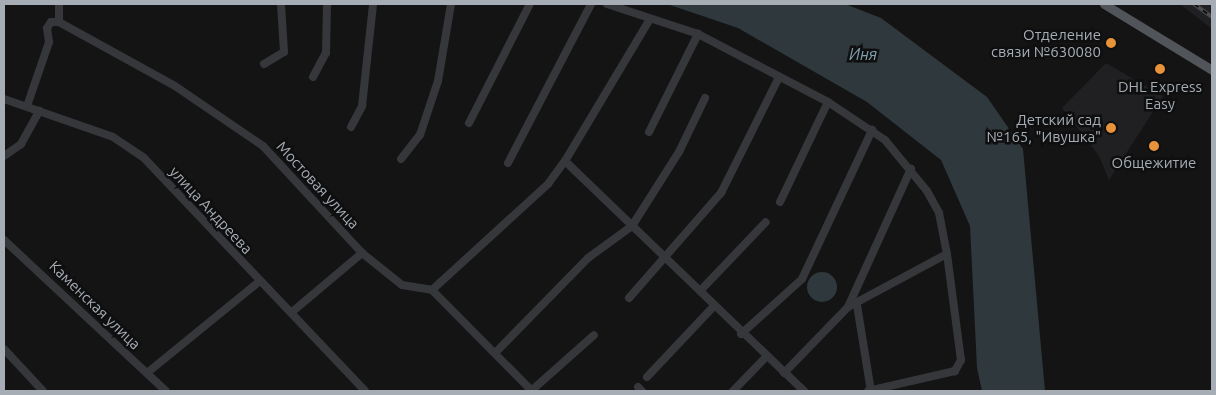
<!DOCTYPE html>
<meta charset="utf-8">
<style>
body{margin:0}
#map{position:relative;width:1216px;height:395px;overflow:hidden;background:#141415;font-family:Ubuntu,sans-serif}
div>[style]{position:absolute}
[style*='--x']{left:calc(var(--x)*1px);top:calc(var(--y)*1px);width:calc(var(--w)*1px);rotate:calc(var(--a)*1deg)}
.built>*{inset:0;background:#202022}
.water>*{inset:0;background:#2e383d}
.round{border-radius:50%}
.minor>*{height:8px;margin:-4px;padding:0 4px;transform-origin:4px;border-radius:4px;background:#35373a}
.major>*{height:9px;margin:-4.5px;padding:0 4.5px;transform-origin:4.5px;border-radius:4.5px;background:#515459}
.rail>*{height:4px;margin-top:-2px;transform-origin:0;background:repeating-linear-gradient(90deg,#0f0f10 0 5.5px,#4c4f53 0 11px);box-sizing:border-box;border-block:1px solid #4c4f53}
.dots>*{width:14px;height:14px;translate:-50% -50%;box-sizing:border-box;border:2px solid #0f0f10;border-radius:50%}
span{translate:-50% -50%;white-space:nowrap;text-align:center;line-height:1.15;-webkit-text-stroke:5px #0f0f10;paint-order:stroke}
.poi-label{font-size:15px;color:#a6adb5}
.right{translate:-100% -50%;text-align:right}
.street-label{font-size:15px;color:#a6adb5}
.water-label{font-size:16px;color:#7ea0af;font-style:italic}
.frame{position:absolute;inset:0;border:5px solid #a6adb5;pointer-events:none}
</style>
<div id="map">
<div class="built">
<i style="clip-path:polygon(1180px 4px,1212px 4px,1212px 29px)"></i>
<i style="clip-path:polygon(1106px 63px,1163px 96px,1109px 180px,1099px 156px,1062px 108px)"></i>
</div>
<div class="water">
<i style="clip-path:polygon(667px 4px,845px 4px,881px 18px,987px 97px,1023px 149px,1045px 391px,982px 391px,977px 368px,970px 226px,941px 160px,867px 102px,738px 28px)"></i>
<i class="round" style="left:807px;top:272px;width:30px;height:30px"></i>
</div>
<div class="minor">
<i style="--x:607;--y:4;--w:96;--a:18.2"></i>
<i style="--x:698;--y:34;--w:147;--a:27.6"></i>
<i style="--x:828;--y:102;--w:69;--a:33.7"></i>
<i style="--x:885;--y:140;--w:66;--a:50.5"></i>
<i style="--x:927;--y:191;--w:25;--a:61"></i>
<i style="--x:939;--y:213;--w:42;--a:79"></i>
<i style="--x:947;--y:254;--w:107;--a:82.5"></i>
<i style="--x:961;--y:360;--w:13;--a:119"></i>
<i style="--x:955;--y:371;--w:89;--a:167.1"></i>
<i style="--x:650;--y:19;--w:165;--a:120.9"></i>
<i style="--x:565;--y:161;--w:332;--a:43.9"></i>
<i style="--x:59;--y:22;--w:132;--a:28.9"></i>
<i style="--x:175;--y:86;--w:107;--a:34.3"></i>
<i style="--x:263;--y:146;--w:146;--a:47.2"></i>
<i style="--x:362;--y:253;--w:51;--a:38.7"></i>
<i style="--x:402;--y:285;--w:30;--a:9"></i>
<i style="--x:432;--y:290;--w:142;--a:45.3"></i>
<i style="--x:264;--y:64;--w:23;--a:-31"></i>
<i style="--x:284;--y:52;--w:48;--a:-93.6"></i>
<i style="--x:313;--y:77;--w:27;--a:-62"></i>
<i style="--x:326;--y:53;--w:49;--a:-88.8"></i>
<i style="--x:4;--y:99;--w:115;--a:19.2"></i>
<i style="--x:113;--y:137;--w:37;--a:34"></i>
<i style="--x:144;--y:158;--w:321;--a:46.5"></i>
<i style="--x:27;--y:106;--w:68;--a:-71"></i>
<i style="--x:49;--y:42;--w:14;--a:-98"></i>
<i style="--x:47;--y:28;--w:7;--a:-56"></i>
<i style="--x:51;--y:22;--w:8;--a:0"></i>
<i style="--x:59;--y:22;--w:18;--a:-90"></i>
<i style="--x:469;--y:123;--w:134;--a:-62.9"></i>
<i style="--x:351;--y:127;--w:24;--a:-62"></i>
<i style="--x:362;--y:106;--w:103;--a:-83.8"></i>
<i style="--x:649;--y:132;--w:110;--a:-63.4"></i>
<i style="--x:4;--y:156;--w:21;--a:-35"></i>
<i style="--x:21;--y:144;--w:38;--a:-61"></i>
<i style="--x:401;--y:159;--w:31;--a:-52"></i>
<i style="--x:420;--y:135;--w:57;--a:-71.6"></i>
<i style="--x:438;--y:81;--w:78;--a:-80.4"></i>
<i style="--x:508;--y:163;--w:179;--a:-62.4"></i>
<i style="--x:780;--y:202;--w:111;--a:-64.4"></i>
<i style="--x:4;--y:240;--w:221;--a:43"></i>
<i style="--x:432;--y:290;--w:157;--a:-42.4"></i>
<i style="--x:548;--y:184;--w:29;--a:-54"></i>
<i style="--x:700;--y:291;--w:95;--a:-46.3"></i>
<i style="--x:629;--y:298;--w:140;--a:-48.8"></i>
<i style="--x:721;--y:193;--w:130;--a:-63.4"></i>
<i style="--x:857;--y:305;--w:87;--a:80.8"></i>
<i style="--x:848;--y:307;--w:152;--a:-65.5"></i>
<i style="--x:292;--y:312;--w:92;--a:-40.1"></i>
<i style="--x:741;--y:334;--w:82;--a:-42"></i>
<i style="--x:802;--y:279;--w:165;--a:-64.8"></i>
<i style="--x:4;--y:349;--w:57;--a:47.1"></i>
<i style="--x:495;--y:353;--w:133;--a:-45.6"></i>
<i style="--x:588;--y:258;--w:54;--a:-36"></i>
<i style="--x:632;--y:226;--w:88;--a:-57.6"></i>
<i style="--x:679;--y:152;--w:60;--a:-64.3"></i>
<i style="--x:147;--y:373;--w:146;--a:-39.2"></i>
<i style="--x:784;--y:373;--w:92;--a:-45.9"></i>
<i style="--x:848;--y:307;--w:112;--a:-28.2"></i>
<i style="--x:647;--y:377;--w:98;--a:-46.7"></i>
<i style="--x:638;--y:387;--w:6;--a:45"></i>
<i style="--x:531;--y:391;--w:84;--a:-41.6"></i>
<i style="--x:733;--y:391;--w:47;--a:-45.9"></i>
</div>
<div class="major">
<i style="--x:1104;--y:4;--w:127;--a:31.4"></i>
</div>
<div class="rail">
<i style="--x:1194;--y:4;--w:22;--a:36"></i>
</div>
<div class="dots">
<i style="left:1111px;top:43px;background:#e89239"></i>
<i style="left:1160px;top:69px;background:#e89239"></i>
<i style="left:1111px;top:128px;background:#e89239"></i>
<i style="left:1154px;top:146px;background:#e89239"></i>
</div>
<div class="poi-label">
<span class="right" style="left:1101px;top:43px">Отделение<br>связи №630080</span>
<span style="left:1160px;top:95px">DHL Express<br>Easy</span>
<span class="right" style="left:1101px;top:128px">Детский сад<br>№165, "Ивушка"</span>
<span style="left:1154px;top:163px">Общежитие</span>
</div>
<div class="street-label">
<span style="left:318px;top:185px;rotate:47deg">Мостовая улица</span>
<span style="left:211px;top:210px;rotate:47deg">улица Андреева</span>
<span style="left:95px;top:305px;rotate:44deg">Каменская улица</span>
</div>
<div class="water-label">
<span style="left:863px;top:54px">Иня</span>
</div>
<div class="frame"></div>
</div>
